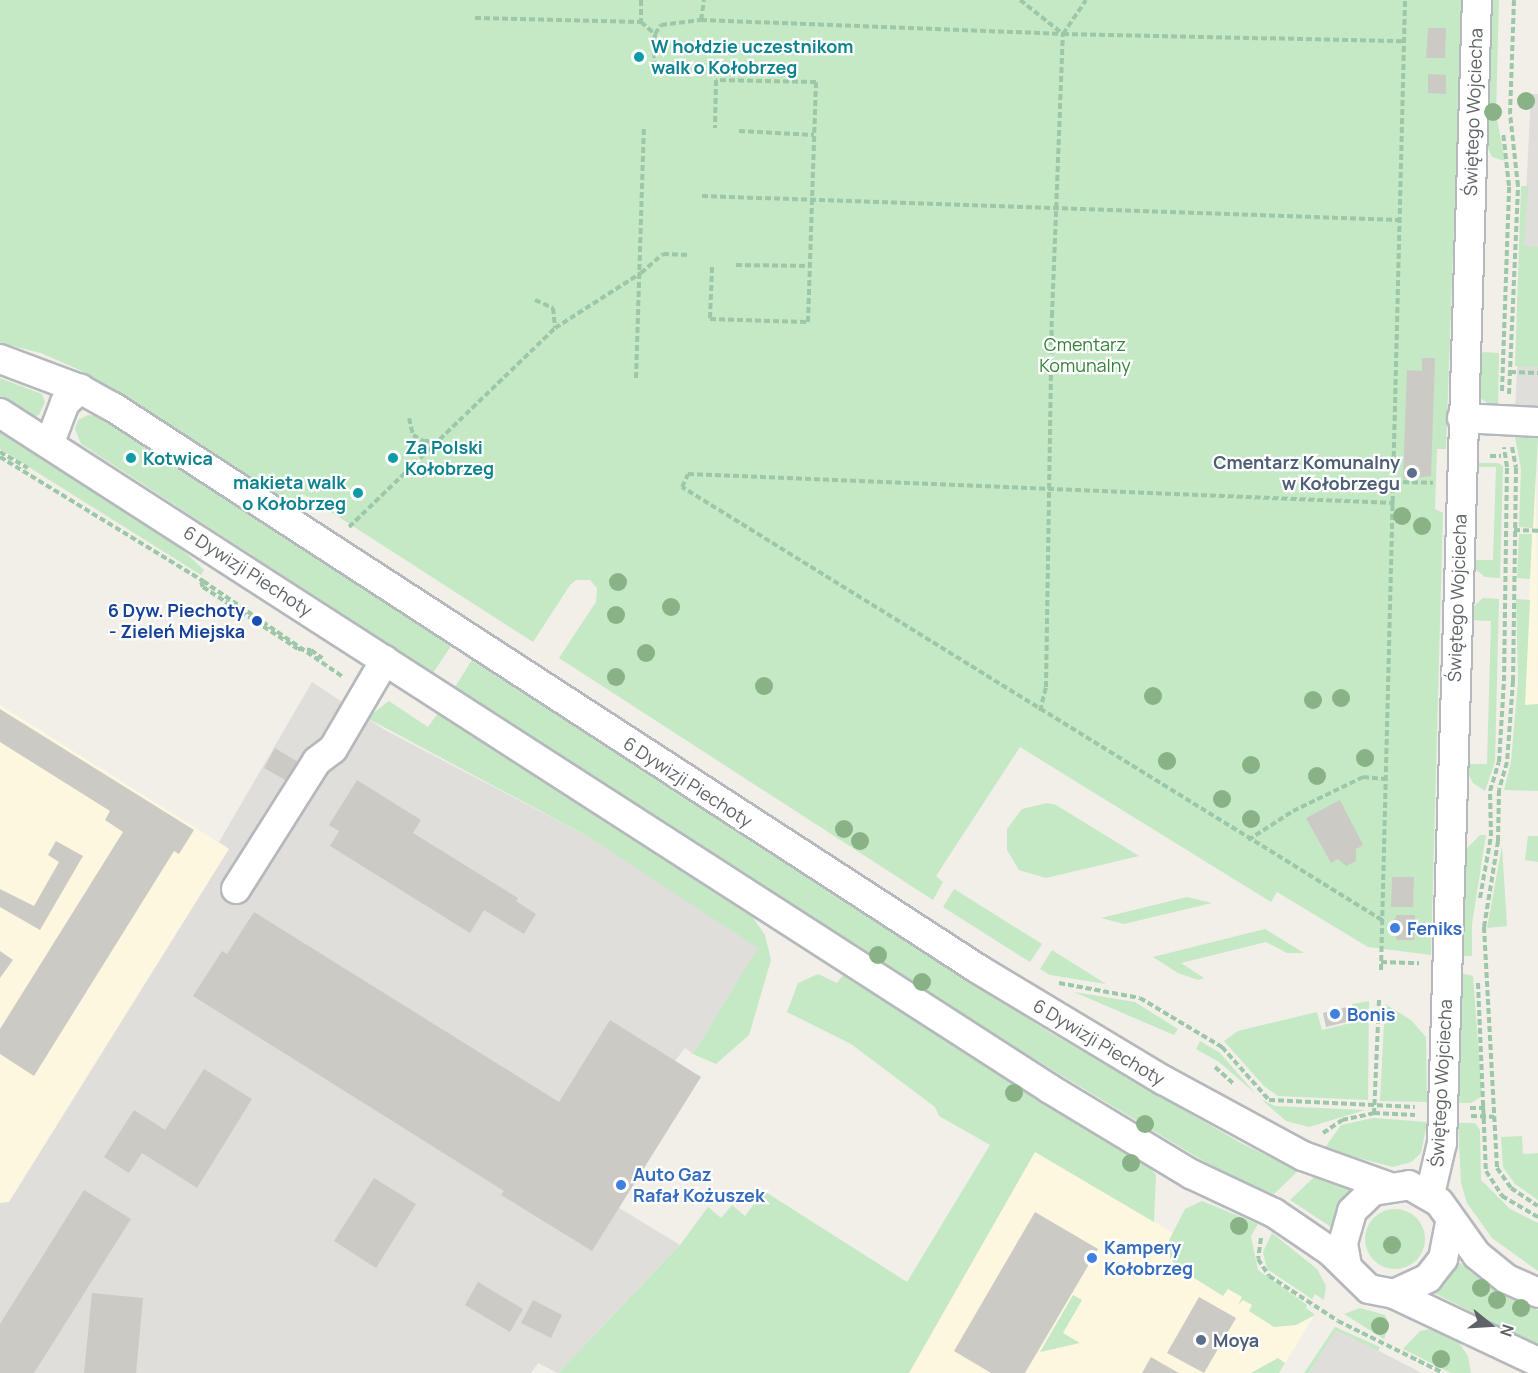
<!DOCTYPE html>
<meta charset="utf-8">
<style>
body{margin:0}
#map{position:relative;width:1538px;height:1373px;overflow:hidden;background:#f1efe8;font-family:Manrope,sans-serif}
div>[style]{position:absolute}
[style*='--x']{left:calc(var(--x)*1px);top:calc(var(--y)*1px);width:calc(var(--w)*1px);rotate:calc(var(--a)*1deg)}
.commercial>*{inset:0;background:#fef7e0}
.industrial>*{inset:0;background:#e0deda}
.green>*{inset:0;background:#c5e8c5}
.round{border-radius:50%}
.building>*{inset:0;background:#cccac5}
.path>*{height:4px;margin-top:-2px;transform-origin:0;background:repeating-linear-gradient(90deg,#9cc7a9 0 6px,transparent 0 9px)}
.roads{filter:drop-shadow(2px 0 #b5b8bc) drop-shadow(-2px 0 #b5b8bc) drop-shadow(0 2px #b5b8bc) drop-shadow(0 -2px #b5b8bc)}
.minor>*{height:28px;margin:-14px;padding:0 14px;transform-origin:14px;border-radius:14px;background:#fff}
.trees>*{width:18px;height:18px;margin:-9px;border-radius:50%;background:#89b387}
.dots>*{width:16px;height:16px;translate:-50% -50%;box-sizing:border-box;border:3px solid #fff;border-radius:50%}
span{translate:-50% -50%;white-space:nowrap;text-align:center;line-height:1.15;-webkit-text-stroke:4.5px #fff;paint-order:stroke}
.culture-label{font-size:18px;color:#0d838f;font-weight:700}
.left{translate:0 -50%;text-align:left}
.right{translate:-100% -50%;text-align:right}
.street-label{font-size:18px;color:#5f6368}
.park-label{font-size:18px;color:#348238}
.service-label{font-size:18px;color:#4e5e75;font-weight:700}
.transit-label{font-size:18px;color:#164399;font-weight:700}
.shop-label{font-size:18px;color:#366cbe;font-weight:700}
.north{position:absolute;left:1460px;top:1295px;width:60px;height:60px;-webkit-text-stroke:4px #fff;paint-order:stroke;rotate:108deg;font-size:16px;font-weight:700;line-height:24px;text-align:center;color:#5f6368}
.north::after{content:'';display:block;margin:auto;width:21px;height:27px;background:#5f6368;clip-path:polygon(50% 0,100% 100%,50% 72%,0 100%)}
</style>
<div id="map">
<div class="commercial">
<i style="clip-path:polygon(1536px 455px,1538px 704px,1525px 705px,1530px 579px)"></i>
<i style="clip-path:polygon(0 705px,229px 849px,9px 1202px,0 1203px)"></i>
<i style="clip-path:polygon(1035px 1152px,1314px 1316px,1279px 1373px,909px 1373px)"></i>
</div>
<div class="industrial">
<i style="clip-path:polygon(1531px 94px,1538px 94px,1538px 412px,1515px 410px)"></i>
<i style="clip-path:polygon(312px 682px,385px 730px,589px 837px,759px 948px,693px 1054px,685px 1048px,675px 1061px,656px 1050px,575px 1181px,680px 1245px,558px 1373px,538px 1363px,531px 1373px,0 1373px,0 1203px,9px 1202px,229px 849px,219px 842px)"></i>
<i style="clip-path:polygon(1336px 1329px,1422px 1373px,1309px 1373px)"></i>
</div>
<div class="green">
<i style="clip-path:polygon(0 0,1462px 0,1446px 449px,1437px 449px,1435px 509px,1443px 513px,1431px 955px,1368px 947px,1277px 892px,1271px 902px,1020px 747px,936px 876px,943px 882px,933px 900px,559px 658px,596px 602px,597px 588px,590px 580px,576px 580px,570px 585px,533px 642px,303px 494px,293px 505px,84px 372px,41px 353px,0 343px)"></i>
<i style="clip-path:polygon(1492px 0,1499px 0,1496px 114px,1505px 161px,1492px 157px,1487px 146px)"></i>
<i style="clip-path:polygon(1521px 186px,1528px 186px,1524px 246px,1538px 247px,1538px 367px,1515px 366px)"></i>
<i style="clip-path:polygon(1483px 352px,1499px 353px,1498px 410px,1480px 398px,1480px 355px)"></i>
<i style="clip-path:polygon(0 378px,42px 394px,45px 402px,39px 415px,32px 417px,0 400px)"></i>
<i style="clip-path:polygon(88px 415px,99px 416px,451px 646px,433px 673px,81px 444px,75px 429px,78px 420px)"></i>
<i style="clip-path:polygon(0 429px,172px 540px,204px 570px,201px 575px,0 449px)"></i>
<i style="clip-path:polygon(1515px 437px,1538px 438px,1533px 528px,1519px 527px,1521px 469px)"></i>
<i style="clip-path:polygon(1476px 463px,1498px 463px,1503px 466px,1500px 578px,1485px 577px,1473px 567px,1473px 560px,1493px 560px,1496px 467px,1475px 467px)"></i>
<i style="clip-path:polygon(1519px 534px,1532px 534px,1530px 579px,1517px 578px)"></i>
<i style="clip-path:polygon(1483px 598px,1499px 599px,1495px 762px,1485px 791px,1473px 783px,1466px 770px,1467px 764px,1487px 764px,1491px 621px,1471px 620px,1473px 607px)"></i>
<i style="clip-path:polygon(1516px 599px,1530px 600px,1525px 705px,1538px 704px,1538px 791px,1504px 790px,1511px 762px,1518px 681px)"></i>
<i style="clip-path:polygon(472px 660px,1049px 1032px,1239px 1142px,1298px 1171px,1274px 1194px,1230px 1177px,976px 1024px,455px 687px)"></i>
<i style="clip-path:polygon(389px 701px,428px 727px,438px 713px,751px 915px,765px 935px,771px 960px,749px 1035px,716px 1064px,693px 1054px,758px 948px,589px 837px,367px 718px)"></i>
<i style="clip-path:polygon(1047px 803px,1056px 805px,1139px 856px,1046px 878px,1019px 870px,1007px 850px,1007px 829px,1022px 809px)"></i>
<i style="clip-path:polygon(1480px 835px,1486px 835px,1472px 924px,1472px 956px,1461px 956px,1465px 850px)"></i>
<i style="clip-path:polygon(1528px 836px,1538px 836px,1538px 862px,1525px 860px)"></i>
<i style="clip-path:polygon(1502px 846px,1507px 926px,1487px 928px)"></i>
<i style="clip-path:polygon(954px 889px,1042px 944px,1030px 962px,943px 907px)"></i>
<i style="clip-path:polygon(1187px 897px,1212px 903px,1124px 924px,1101px 918px)"></i>
<i style="clip-path:polygon(1265px 929px,1304px 953px,1287px 953px,1266px 942px,1181px 963px,1204px 978px,1198px 980px,1178px 973px,1153px 957px)"></i>
<i style="clip-path:polygon(1052px 950px,1106px 984px,1050px 975px,1040px 969px)"></i>
<i style="clip-path:polygon(1460px 973px,1473px 976px,1482px 1096px,1471px 1103px,1458px 1103px)"></i>
<i style="clip-path:polygon(818px 974px,837px 983px,843px 975px,1148px 1166px,1156px 1175px,1154px 1222px,1035px 1152px,909px 1373px,558px 1373px,680px 1245px,708px 1207px,721px 1218px,732px 1205px,745px 1216px,764px 1191px,907px 1282px,990px 1145px,939px 1116px,935px 1107px,851px 1044px,787px 1012px,798px 983px)"></i>
<i style="clip-path:polygon(1074px 992px,1135px 1002px,1178px 1029px,1174px 1035px)"></i>
<i style="clip-path:polygon(1369px 1001px,1368px 1100px,1278px 1096px,1264px 1086px,1224px 1041px,1238px 1031px,1317px 1012px,1322px 1030px,1355px 1022px,1352px 1004px)"></i>
<i style="clip-path:polygon(1385px 1004px,1411px 1020px,1426px 1037px,1427px 1102px,1380px 1101px)"></i>
<i style="clip-path:polygon(1200px 1041px,1220px 1053px,1255px 1093px,1219px 1062px,1196px 1049px)"></i>
<i style="clip-path:polygon(1262px 1100px,1275px 1106px,1365px 1110px,1309px 1127px,1286px 1121px)"></i>
<i style="clip-path:polygon(1373px 1118px,1427px 1122px,1421px 1153px,1411px 1162px,1393px 1167px,1324px 1149px,1341px 1125px)"></i>
<i style="clip-path:polygon(1458px 1123px,1475px 1123px,1480px 1130px,1481px 1180px,1510px 1209px,1538px 1223px,1538px 1271px,1492px 1238px,1467px 1203px,1461px 1183px)"></i>
<i style="clip-path:polygon(1522px 1136px,1523px 1154px,1538px 1153px,1538px 1200px,1515px 1184px,1503px 1167px,1501px 1137px)"></i>
<i style="clip-path:polygon(1314px 1177px,1357px 1192px,1334px 1229px,1290px 1200px)"></i>
<i style="clip-path:polygon(1202px 1201px,1258px 1224px,1251px 1236px,1258px 1270px,1307px 1305px,1306px 1308px,1315px 1315px,1296px 1325px,1274px 1327px,1249px 1311px,1252px 1305px,1243px 1300px,1238px 1305px,1242px 1297px,1228px 1289px,1223px 1296px,1178px 1268px,1170px 1258px,1169px 1240px,1185px 1209px)"></i>
<i class="round" style="left:1365px;top:1209px;width:60px;height:60px"></i>
<i style="clip-path:polygon(1272px 1233px,1317px 1269px,1326px 1286px,1324px 1300px,1315px 1294px,1312px 1299px,1267px 1269px,1263px 1252px)"></i>
<i style="clip-path:polygon(1454px 1258px,1498px 1293px,1538px 1310px,1538px 1345px,1428px 1290px)"></i>
<i style="clip-path:polygon(1073px 1295px,1082px 1300px,1063px 1333px,1080px 1343px,1040px 1352px)"></i>
<i style="clip-path:polygon(1360px 1308px,1385px 1315px,1389px 1325px,1384px 1339px,1344px 1314px)"></i>
<i style="clip-path:polygon(1335px 1327px,1380px 1347px,1378px 1351px,1336px 1330px,1309px 1373px,1304px 1373px)"></i>
<i style="clip-path:polygon(1431px 1329px,1457px 1340px,1468px 1356px,1471px 1373px,1451px 1373px,1403px 1349px,1420px 1331px)"></i>
<i style="clip-path:polygon(1278px 1358px,1285px 1363px,1279px 1373px,1251px 1373px)"></i>
</div>
<div class="building">
<i style="clip-path:polygon(1428px 28px,1446px 28px,1445px 58px,1426px 58px)"></i>
<i style="clip-path:polygon(1428px 74px,1446px 75px,1446px 94px,1428px 93px)"></i>
<i style="clip-path:polygon(1422px 358px,1435px 358px,1431px 476px,1403px 479px,1407px 370px,1422px 371px)"></i>
<i style="clip-path:polygon(0 709px,194px 830px,179px 854px,174px 851px,34px 1076px,0 1054px,0 1029px,123px 832px,105px 820px,110px 811px,0 742px)"></i>
<i style="clip-path:polygon(275px 748px,298px 762px,287px 781px,264px 768px)"></i>
<i style="clip-path:polygon(357px 780px,421px 820px,413px 833px,518px 898px,516px 901px,536px 914px,524px 934px,484px 910px,470px 933px,330px 846px,339px 831px,329px 825px)"></i>
<i style="clip-path:polygon(1340px 800px,1363px 845px,1356px 849px,1356px 861px,1346px 866px,1338px 859px,1331px 863px,1306px 818px)"></i>
<i style="clip-path:polygon(56px 841px,83px 856px,40px 930px,0 907px,0 889px,34px 906px,59px 862px,48px 855px)"></i>
<i style="clip-path:polygon(1392px 877px,1414px 877px,1413px 907px,1391px 907px)"></i>
<i style="clip-path:polygon(254px 912px,559px 1102px,610px 1020px,701px 1077px,592px 1251px,501px 1195px,504px 1191px,193px 996px,222px 951px,227px 954px)"></i>
<i style="clip-path:polygon(1397px 915px,1415px 915px,1414px 940px,1397px 940px,1392px 924px)"></i>
<i style="clip-path:polygon(0 951px,13px 960px,0 978px)"></i>
<i style="clip-path:polygon(1347px 1007px,1351px 1021px,1326px 1027px,1323px 1013px)"></i>
<i style="clip-path:polygon(204px 1069px,252px 1099px,197px 1188px,142px 1153px,129px 1173px,104px 1157px,134px 1110px,165px 1130px)"></i>
<i style="clip-path:polygon(374px 1178px,416px 1204px,376px 1268px,334px 1241px)"></i>
<i style="clip-path:polygon(84px 1190px,131px 1219px,34px 1373px,0 1373px,0 1324px)"></i>
<i style="clip-path:polygon(1035px 1212px,1098px 1249px,1025px 1373px,991px 1373px,954px 1351px)"></i>
<i style="clip-path:polygon(478px 1282px,523px 1309px,510px 1332px,465px 1305px)"></i>
<i style="clip-path:polygon(92px 1293px,143px 1298px,136px 1373px,84px 1373px)"></i>
<i style="clip-path:polygon(1199px 1297px,1236px 1318px,1204px 1373px,1167px 1353px)"></i>
<i style="clip-path:polygon(533px 1300px,562px 1315px,551px 1338px,521px 1323px)"></i>
<i style="clip-path:polygon(1151px 1357px,1163px 1364px,1179px 1373px,1142px 1373px)"></i>
</div>
<div class="path">
<i style="--x:641;--y:0;--w:22;--a:90"></i>
<i style="--x:641;--y:22;--w:18;--a:41"></i>
<i style="--x:655;--y:34;--w:41;--a:91.4"></i>
<i style="--x:1020;--y:0;--w:55;--a:38.3"></i>
<i style="--x:475;--y:18;--w:166;--a:1.4"></i>
<i style="--x:701;--y:20;--w:362;--a:2.2"></i>
<i style="--x:1063;--y:34;--w:341;--a:1.2"></i>
<i style="--x:655;--y:34;--w:11;--a:-56"></i>
<i style="--x:661;--y:25;--w:40;--a:-7.1"></i>
<i style="--x:701;--y:20;--w:20;--a:-81"></i>
<i style="--x:739;--y:131;--w:75;--a:3.1"></i>
<i style="--x:702;--y:196;--w:698;--a:1.97"></i>
<i style="--x:736;--y:265;--w:73;--a:0.8"></i>
<i style="--x:712;--y:267;--w:52;--a:92.2"></i>
<i style="--x:710;--y:319;--w:98;--a:1.8"></i>
<i style="--x:808;--y:322;--w:240;--a:-88.1"></i>
<i style="--x:816;--y:82;--w:100;--a:-178.9"></i>
<i style="--x:716;--y:80;--w:48;--a:91.2"></i>
<i style="--x:535;--y:300;--w:20;--a:24"></i>
<i style="--x:553;--y:308;--w:20;--a:84"></i>
<i style="--x:1510;--y:372;--w:28;--a:2"></i>
<i style="--x:636;--y:378;--w:250;--a:-88.2"></i>
<i style="--x:1502;--y:391;--w:205;--a:-88"></i>
<i style="--x:1509;--y:186;--w:54;--a:-96.3"></i>
<i style="--x:1509;--y:394;--w:208;--a:-87.5"></i>
<i style="--x:1518;--y:186;--w:72;--a:-96.3"></i>
<i style="--x:1510;--y:114;--w:114;--a:-88"></i>
<i style="--x:409;--y:418;--w:17;--a:77"></i>
<i style="--x:413;--y:435;--w:12;--a:31"></i>
<i style="--x:423;--y:441;--w:11;--a:0"></i>
<i style="--x:1512;--y:447;--w:21;--a:79"></i>
<i style="--x:1516;--y:468;--w:213;--a:90.8"></i>
<i style="--x:1513;--y:681;--w:81;--a:94.2"></i>
<i style="--x:1507;--y:762;--w:29;--a:106"></i>
<i style="--x:1499;--y:790;--w:51;--a:91.1"></i>
<i style="--x:1498;--y:841;--w:87;--a:99.2"></i>
<i style="--x:1484;--y:927;--w:241;--a:86.9"></i>
<i style="--x:1497;--y:1168;--w:24;--a:55"></i>
<i style="--x:1511;--y:1188;--w:32;--a:34"></i>
<i style="--x:0;--y:452;--w:32;--a:30"></i>
<i style="--x:1490;--y:456;--w:11;--a:0"></i>
<i style="--x:0;--y:457;--w:238;--a:31.4"></i>
<i style="--x:203;--y:581;--w:170;--a:34.4"></i>
<i style="--x:1394;--y:482;--w:39;--a:1"></i>
<i style="--x:349;--y:527;--w:286;--a:-44"></i>
<i style="--x:555;--y:328;--w:102;--a:-32.6"></i>
<i style="--x:641;--y:273;--w:29;--a:-41"></i>
<i style="--x:663;--y:254;--w:27;--a:2"></i>
<i style="--x:1514;--y:530;--w:24;--a:2"></i>
<i style="--x:201;--y:582;--w:5;--a:68"></i>
<i style="--x:203;--y:587;--w:113;--a:33.1"></i>
<i style="--x:298;--y:649;--w:13;--a:4"></i>
<i style="--x:311;--y:650;--w:14;--a:36"></i>
<i style="--x:1040;--y:711;--w:25;--a:-76"></i>
<i style="--x:1046;--y:687;--w:371;--a:-89.1"></i>
<i style="--x:1052;--y:316;--w:282;--a:-87.8"></i>
<i style="--x:1063;--y:34;--w:41;--a:-55.9"></i>
<i style="--x:1248;--y:840;--w:54;--a:-32.8"></i>
<i style="--x:1293;--y:811;--w:78;--a:-25.9"></i>
<i style="--x:1363;--y:777;--w:22;--a:5"></i>
<i style="--x:1480;--y:898;--w:63;--a:-79.9"></i>
<i style="--x:1491;--y:836;--w:45;--a:-91.3"></i>
<i style="--x:1490;--y:791;--w:30;--a:-73"></i>
<i style="--x:1499;--y:762;--w:81;--a:-86.5"></i>
<i style="--x:1504;--y:681;--w:214;--a:-89.2"></i>
<i style="--x:1507;--y:467;--w:20;--a:-99"></i>
<i style="--x:1382;--y:920;--w:823;--a:-148.26"></i>
<i style="--x:682;--y:487;--w:14;--a:-65"></i>
<i style="--x:688;--y:474;--w:707;--a:2.35"></i>
<i style="--x:1381;--y:962;--w:38;--a:2"></i>
<i style="--x:1381;--y:970;--w:970;--a:-88.58"></i>
<i style="--x:1059;--y:983;--w:82;--a:10.5"></i>
<i style="--x:1140;--y:998;--w:96;--a:30.9"></i>
<i style="--x:1222;--y:1047;--w:71;--a:48.4"></i>
<i style="--x:1269;--y:1100;--w:146;--a:2.7"></i>
<i style="--x:1478;--y:983;--w:188;--a:87.6"></i>
<i style="--x:1486;--y:1171;--w:30;--a:57"></i>
<i style="--x:1502;--y:1196;--w:42;--a:30.3"></i>
<i style="--x:1379;--y:1000;--w:113;--a:92.5"></i>
<i style="--x:1374;--y:1113;--w:41;--a:2.8"></i>
<i style="--x:1215;--y:1067;--w:25;--a:42"></i>
<i style="--x:1470;--y:1108;--w:15;--a:0"></i>
<i style="--x:1471;--y:1116;--w:23;--a:2"></i>
<i style="--x:1323;--y:1133;--w:23;--a:-34"></i>
<i style="--x:1342;--y:1120;--w:33;--a:-12"></i>
<i style="--x:1261;--y:1238;--w:21;--a:98"></i>
<i style="--x:1258;--y:1259;--w:20;--a:57"></i>
<i style="--x:1269;--y:1276;--w:82;--a:33.1"></i>
<i style="--x:1338;--y:1321;--w:117;--a:26.3"></i>
</div>
<div class="roads">
<div class="minor">
<i style="--x:0;--y:359;--w:85;--a:20.6"></i>
<i style="--x:80;--y:389;--w:38;--a:29"></i>
<i style="--x:113;--y:407;--w:1032;--a:33.01"></i>
<i style="--x:978;--y:969;--w:216;--a:31"></i>
<i style="--x:1163;--y:1080;--w:159;--a:28.5"></i>
<i style="--x:1303;--y:1156;--w:89;--a:19.7"></i>
<i style="--x:0;--y:413;--w:1249;--a:32.77"></i>
<i style="--x:1050;--y:1089;--w:165;--a:31.1"></i>
<i style="--x:1191;--y:1174;--w:92;--a:25.2"></i>
<i style="--x:1274;--y:1213;--w:68;--a:34.2"></i>
<i style="--x:1330;--y:1251;--w:54;--a:44.3"></i>
<i style="--x:1369;--y:1289;--w:25;--a:11"></i>
<i style="--x:1394;--y:1294;--w:38;--a:-25"></i>
<i style="--x:1428;--y:1278;--w:24;--a:-52"></i>
<i style="--x:1443;--y:1259;--w:38;--a:-79"></i>
<i style="--x:1462;--y:418;--w:76;--a:3"></i>
<i style="--x:50;--y:442;--w:42;--a:-69"></i>
<i style="--x:65;--y:403;--w:21;--a:-43"></i>
<i style="--x:236;--y:889;--w:151;--a:-57.7"></i>
<i style="--x:317;--y:761;--w:20;--a:-37"></i>
<i style="--x:333;--y:749;--w:103;--a:-59.7"></i>
<i style="--x:1430;--y:1194;--w:52;--a:-76.8"></i>
<i style="--x:1442;--y:1143;--w:1144;--a:-88.25"></i>
<i style="--x:1347;--y:1266;--w:23;--a:-100"></i>
<i style="--x:1343;--y:1243;--w:33;--a:-74"></i>
<i style="--x:1352;--y:1211;--w:29;--a:-44"></i>
<i style="--x:1373;--y:1191;--w:36;--a:-9"></i>
<i style="--x:1409;--y:1185;--w:34;--a:30"></i>
<i style="--x:1439;--y:1202;--w:65;--a:54.4"></i>
<i style="--x:1477;--y:1255;--w:38;--a:39"></i>
<i style="--x:1507;--y:1279;--w:34;--a:24"></i>
<i style="--x:1394;--y:1294;--w:159;--a:25.3"></i>
</div>
</div>
<div class="trees">
<i style="left:1526px;top:101px"></i>
<i style="left:1493px;top:112px"></i>
<i style="left:1402px;top:516px"></i>
<i style="left:1422px;top:526px"></i>
<i style="left:618px;top:582px"></i>
<i style="left:671px;top:607px"></i>
<i style="left:616px;top:615px"></i>
<i style="left:646px;top:653px"></i>
<i style="left:616px;top:677px"></i>
<i style="left:764px;top:686px"></i>
<i style="left:1153px;top:696px"></i>
<i style="left:1341px;top:698px"></i>
<i style="left:1313px;top:700px"></i>
<i style="left:1365px;top:758px"></i>
<i style="left:1167px;top:761px"></i>
<i style="left:1251px;top:765px"></i>
<i style="left:1317px;top:776px"></i>
<i style="left:1222px;top:799px"></i>
<i style="left:1251px;top:819px"></i>
<i style="left:844px;top:829px"></i>
<i style="left:860px;top:841px"></i>
<i style="left:878px;top:955px"></i>
<i style="left:922px;top:982px"></i>
<i style="left:1014px;top:1093px"></i>
<i style="left:1145px;top:1124px"></i>
<i style="left:1131px;top:1163px"></i>
<i style="left:1239px;top:1226px"></i>
<i style="left:1392px;top:1245px"></i>
<i style="left:1481px;top:1288px"></i>
<i style="left:1497px;top:1300px"></i>
<i style="left:1521px;top:1308px"></i>
<i style="left:1380px;top:1326px"></i>
<i style="left:1441px;top:1359px"></i>
</div>
<div class="dots">
<i style="left:639px;top:57px;background:#0f9aa8"></i>
<i style="left:131px;top:458px;background:#0f9aa8"></i>
<i style="left:393px;top:458px;background:#0f9aa8"></i>
<i style="left:1412px;top:473px;background:#5c6f8a"></i>
<i style="left:358px;top:493px;background:#0f9aa8"></i>
<i style="left:257px;top:621px;background:#1a4fb4"></i>
<i style="left:1395px;top:928px;background:#3f7fe0"></i>
<i style="left:1335px;top:1014px;background:#3f7fe0"></i>
<i style="left:621px;top:1185px;background:#3f7fe0"></i>
<i style="left:1092px;top:1258px;background:#3f7fe0"></i>
<i style="left:1201px;top:1340px;background:#5c6f8a"></i>
</div>
<div class="culture-label">
<span class="left" style="left:651px;top:57px">W hołdzie uczestnikom<br>walk o Kołobrzeg</span>
<span class="left" style="left:405px;top:458px">Za Polski<br>Kołobrzeg</span>
<span class="left" style="left:143px;top:458px">Kotwica</span>
<span class="right" style="left:346px;top:493px">makieta walk<br>o Kołobrzeg</span>
</div>
<div class="street-label">
<span style="left:1473px;top:112px;rotate:-88deg">Świętego Wojciecha</span>
<span style="left:248px;top:571px;rotate:33deg">6 Dywizji Piechoty</span>
<span style="left:1457px;top:598px;rotate:-88deg">Świętego Wojciecha</span>
<span style="left:688px;top:782px;rotate:33deg">6 Dywizji Piechoty</span>
<span style="left:1099px;top:1042px;rotate:31deg">6 Dywizji Piechoty</span>
<span style="left:1441px;top:1083px;rotate:-87deg">Świętego Wojciecha</span>
</div>
<div class="park-label">
<span style="left:1085px;top:355px">Cmentarz<br>Komunalny</span>
</div>
<div class="service-label">
<span class="right" style="left:1400px;top:473px">Cmentarz Komunalny<br>w Kołobrzegu</span>
<span class="left" style="left:1213px;top:1340px">Moya</span>
</div>
<div class="transit-label">
<span class="right" style="left:245px;top:621px">6 Dyw. Piechoty<br>- Zieleń Miejska</span>
</div>
<div class="shop-label">
<span class="left" style="left:1407px;top:928px">Feniks</span>
<span class="left" style="left:1347px;top:1014px">Bonis</span>
<span class="left" style="left:633px;top:1185px">Auto Gaz<br>Rafał Kożuszek</span>
<span class="left" style="left:1104px;top:1258px">Kampery<br>Kołobrzeg</span>
</div>
<div class="north">N</div>
</div>
